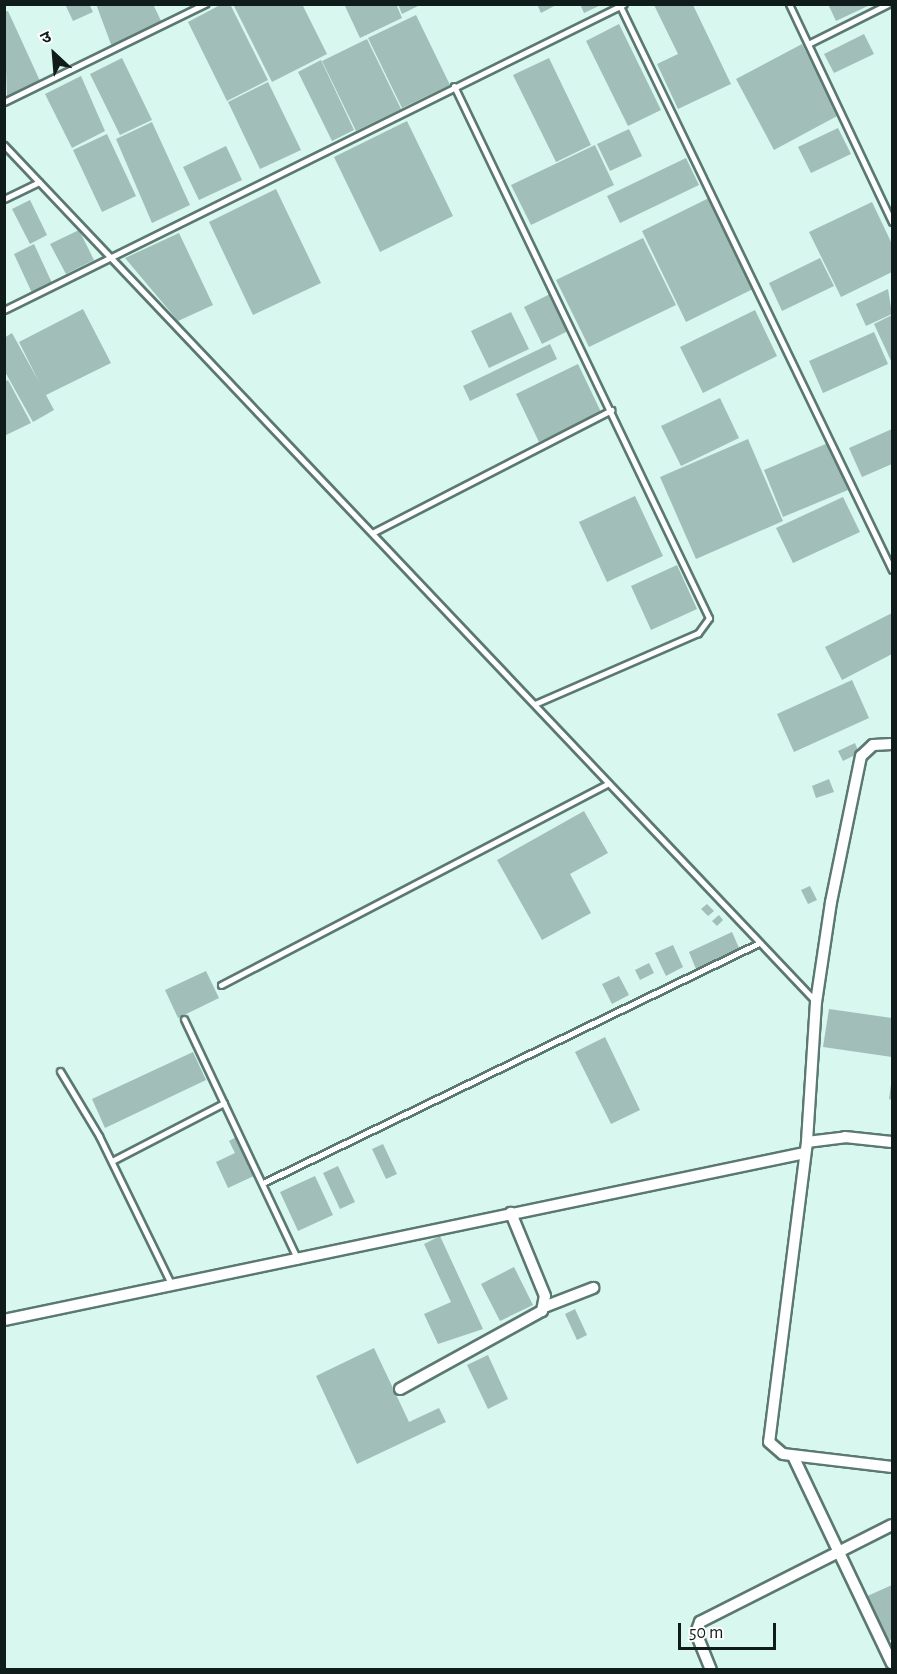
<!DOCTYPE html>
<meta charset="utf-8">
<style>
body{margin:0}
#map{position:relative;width:897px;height:1674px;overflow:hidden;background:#d7f7ef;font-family:"Alegreya Sans","Noto Sans Devanagari",sans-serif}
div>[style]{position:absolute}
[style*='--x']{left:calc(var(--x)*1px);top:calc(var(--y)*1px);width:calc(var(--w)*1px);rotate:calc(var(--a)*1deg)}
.building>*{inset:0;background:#a1bfb8}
.roads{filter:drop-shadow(2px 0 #5b7871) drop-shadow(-2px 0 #5b7871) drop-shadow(0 2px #5b7871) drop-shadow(0 -2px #5b7871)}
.service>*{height:5px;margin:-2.5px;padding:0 2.5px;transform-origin:2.5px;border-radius:2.5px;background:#fff}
.minor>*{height:10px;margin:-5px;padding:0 5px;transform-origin:5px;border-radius:5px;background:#fff}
span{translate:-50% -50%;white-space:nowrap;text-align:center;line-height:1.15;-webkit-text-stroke:4.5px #fff;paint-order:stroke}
.frame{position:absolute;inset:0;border:6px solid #101c19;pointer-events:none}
.north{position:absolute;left:24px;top:24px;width:60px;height:60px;-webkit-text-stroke:4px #fff;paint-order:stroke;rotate:334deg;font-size:16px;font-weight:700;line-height:24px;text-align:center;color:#101c19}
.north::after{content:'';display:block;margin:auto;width:21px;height:27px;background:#101c19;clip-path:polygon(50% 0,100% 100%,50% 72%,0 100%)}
.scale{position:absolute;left:678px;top:1623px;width:98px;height:27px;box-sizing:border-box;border:3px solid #101c19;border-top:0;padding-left:8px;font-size:18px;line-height:21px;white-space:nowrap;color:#101c19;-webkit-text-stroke:4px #fff;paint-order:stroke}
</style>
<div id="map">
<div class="building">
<i style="clip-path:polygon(65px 4px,89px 4px,93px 12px,73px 21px)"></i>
<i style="clip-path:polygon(96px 4px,153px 4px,162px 23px,112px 47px)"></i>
<i style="clip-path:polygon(222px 4px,230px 4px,268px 80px,227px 101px,188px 22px)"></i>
<i style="clip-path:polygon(302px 4px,327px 54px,272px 82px,234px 6px)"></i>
<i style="clip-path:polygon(344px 4px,396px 4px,402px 18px,360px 38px)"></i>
<i style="clip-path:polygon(398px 4px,422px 4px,402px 14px)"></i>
<i style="clip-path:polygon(537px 4px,558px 4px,541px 13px)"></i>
<i style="clip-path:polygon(580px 4px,603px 4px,584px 13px)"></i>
<i style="clip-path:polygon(828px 4px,872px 4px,836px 21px)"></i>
<i style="clip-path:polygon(654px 5px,693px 5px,731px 84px,678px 109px,657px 64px,678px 54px)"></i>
<i style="clip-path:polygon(8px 11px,40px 81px,7px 97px,4px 12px)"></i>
<i style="clip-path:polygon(416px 15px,450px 85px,402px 108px,368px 38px)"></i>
<i style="clip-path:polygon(619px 24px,661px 110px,628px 126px,586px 41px)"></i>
<i style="clip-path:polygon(864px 34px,874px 54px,834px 73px,824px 54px)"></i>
<i style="clip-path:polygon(367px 39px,401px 109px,356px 131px,322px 61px)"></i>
<i style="clip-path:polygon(802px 44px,839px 115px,774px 150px,736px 79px)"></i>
<i style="clip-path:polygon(122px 58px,152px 120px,120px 135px,90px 74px)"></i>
<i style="clip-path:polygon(549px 58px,591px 145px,556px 162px,513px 75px)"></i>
<i style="clip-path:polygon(321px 60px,354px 130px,332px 141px,298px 72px)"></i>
<i style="clip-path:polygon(81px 76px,105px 131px,72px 148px,45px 94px)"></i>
<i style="clip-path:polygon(268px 82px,301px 150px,260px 169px,228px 102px)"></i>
<i style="clip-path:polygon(407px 121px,453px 216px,380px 252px,334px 157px)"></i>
<i style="clip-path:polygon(152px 122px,190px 205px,152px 223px,116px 139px)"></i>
<i style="clip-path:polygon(838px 128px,851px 154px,811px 173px,798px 147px)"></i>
<i style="clip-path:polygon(629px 129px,642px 156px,610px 171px,597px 144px)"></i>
<i style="clip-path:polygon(107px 134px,136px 196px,102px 212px,73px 150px)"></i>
<i style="clip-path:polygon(595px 145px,614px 185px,531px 225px,511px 185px)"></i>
<i style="clip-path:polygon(226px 146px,242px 180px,199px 200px,183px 167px)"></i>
<i style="clip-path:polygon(686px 158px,699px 185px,620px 223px,607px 196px)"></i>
<i style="clip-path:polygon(276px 189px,321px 283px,253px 315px,209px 222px)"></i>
<i style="clip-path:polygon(711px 197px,755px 288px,686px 322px,642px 231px)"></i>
<i style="clip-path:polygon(30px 200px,47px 235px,30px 244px,12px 209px)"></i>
<i style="clip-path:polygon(872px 202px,892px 244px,892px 272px,841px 297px,809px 232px)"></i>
<i style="clip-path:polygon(79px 230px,94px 260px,66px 274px,50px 244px)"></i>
<i style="clip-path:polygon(179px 233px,213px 305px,178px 321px,125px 258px)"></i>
<i style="clip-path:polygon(643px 238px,676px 305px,589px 347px,556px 280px)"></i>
<i style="clip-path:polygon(34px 244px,52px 283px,32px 293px,14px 254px)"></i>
<i style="clip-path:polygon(820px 258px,834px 286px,782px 311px,769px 283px)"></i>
<i style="clip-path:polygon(888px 289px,892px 314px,866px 326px,856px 304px)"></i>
<i style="clip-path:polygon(550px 294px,568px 331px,542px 344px,524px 307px)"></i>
<i style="clip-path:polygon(83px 309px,111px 363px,46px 395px,54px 410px,33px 422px,4px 370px,4px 338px,12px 333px,39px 382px,19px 342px)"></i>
<i style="clip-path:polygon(755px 310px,777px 356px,703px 393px,680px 347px)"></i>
<i style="clip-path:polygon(511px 312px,529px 349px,489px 368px,471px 331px)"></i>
<i style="clip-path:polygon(892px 315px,892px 363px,874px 324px)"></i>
<i style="clip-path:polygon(874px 332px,888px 364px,823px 393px,809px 361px)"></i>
<i style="clip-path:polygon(550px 344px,557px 359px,470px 401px,463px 386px)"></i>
<i style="clip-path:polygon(578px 364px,601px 412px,539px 442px,516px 394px)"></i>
<i style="clip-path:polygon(8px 380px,31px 423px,4px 436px,4px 382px)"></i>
<i style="clip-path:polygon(720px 398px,739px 438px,681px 466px,661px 426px)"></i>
<i style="clip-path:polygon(892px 429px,892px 464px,862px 477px,849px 448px)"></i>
<i style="clip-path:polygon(748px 439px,783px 521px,696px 559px,660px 477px)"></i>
<i style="clip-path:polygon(828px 443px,848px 490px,783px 517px,764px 470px)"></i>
<i style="clip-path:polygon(635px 496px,663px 556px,607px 582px,579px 522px)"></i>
<i style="clip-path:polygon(843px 497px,860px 532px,793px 563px,776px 528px)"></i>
<i style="clip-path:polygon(677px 565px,697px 609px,651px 630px,631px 586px)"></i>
<i style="clip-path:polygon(892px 613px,892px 654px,842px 680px,825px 647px)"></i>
<i style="clip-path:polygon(852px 680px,869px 718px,794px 752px,777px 714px)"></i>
<i style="clip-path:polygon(855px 743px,859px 753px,843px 761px,838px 751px)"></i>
<i style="clip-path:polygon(829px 779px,834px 792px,816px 798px,812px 786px)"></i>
<i style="clip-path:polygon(584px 811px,608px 853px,570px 874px,591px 913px,542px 940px,497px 860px)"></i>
<i style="clip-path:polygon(810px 886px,817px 900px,808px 904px,801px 890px)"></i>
<i style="clip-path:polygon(707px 904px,714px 911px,708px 916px,701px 909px)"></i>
<i style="clip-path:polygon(719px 915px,723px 920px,717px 926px,712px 921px)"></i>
<i style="clip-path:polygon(732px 932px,739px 948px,696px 969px,689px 952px)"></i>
<i style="clip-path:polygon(673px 945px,683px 967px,666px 976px,655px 953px)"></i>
<i style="clip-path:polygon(649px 963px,654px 973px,640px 980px,635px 970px)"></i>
<i style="clip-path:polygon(206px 971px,219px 998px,178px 1018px,165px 990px)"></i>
<i style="clip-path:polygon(619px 976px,629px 995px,612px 1004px,602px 984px)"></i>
<i style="clip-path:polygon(829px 1009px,892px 1018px,892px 1057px,823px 1047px)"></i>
<i style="clip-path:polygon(605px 1037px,640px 1110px,611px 1124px,575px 1052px)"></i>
<i style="clip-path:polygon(193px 1052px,206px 1080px,105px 1128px,92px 1099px)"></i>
<i style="clip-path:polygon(892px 1077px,892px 1100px,889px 1099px)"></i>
<i style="clip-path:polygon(238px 1136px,256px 1175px,228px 1188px,216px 1162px,235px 1153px,229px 1141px)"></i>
<i style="clip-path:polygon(383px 1144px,397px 1174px,386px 1179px,372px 1149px)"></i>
<i style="clip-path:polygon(338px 1166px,355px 1202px,340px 1209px,323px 1173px)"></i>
<i style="clip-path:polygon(315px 1176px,333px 1215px,298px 1231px,280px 1192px)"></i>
<i style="clip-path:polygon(440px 1236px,483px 1329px,438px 1344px,424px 1314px,451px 1302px,424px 1244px)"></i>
<i style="clip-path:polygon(514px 1267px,533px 1305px,500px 1321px,481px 1284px)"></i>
<i style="clip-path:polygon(575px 1309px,587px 1335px,577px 1340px,565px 1314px)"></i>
<i style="clip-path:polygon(374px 1348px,409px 1422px,439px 1408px,446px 1422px,357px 1464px,316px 1376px)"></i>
<i style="clip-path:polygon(488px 1355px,508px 1399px,488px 1409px,467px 1365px)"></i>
<i style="clip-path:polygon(892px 1585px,892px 1639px,886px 1642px,863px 1598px)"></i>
</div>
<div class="roads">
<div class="service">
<i style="--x:789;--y:4;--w:241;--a:64.7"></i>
<i style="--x:620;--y:6;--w:626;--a:64.25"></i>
<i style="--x:808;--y:44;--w:89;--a:-26.6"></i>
<i style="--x:454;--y:86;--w:590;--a:64.39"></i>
<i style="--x:709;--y:618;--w:19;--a:126"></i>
<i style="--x:698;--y:633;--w:178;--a:156.5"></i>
<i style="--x:4;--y:102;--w:224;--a:-26"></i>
<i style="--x:4;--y:145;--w:1181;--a:46.54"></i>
<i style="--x:4;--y:199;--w:39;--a:-26"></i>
<i style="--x:4;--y:310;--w:691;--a:-26.27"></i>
<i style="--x:374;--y:532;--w:267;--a:-27.2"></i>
<i style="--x:221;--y:985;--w:435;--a:-27.5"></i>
<i style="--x:184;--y:1019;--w:267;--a:64.7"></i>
<i style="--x:60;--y:1071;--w:76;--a:59"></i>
<i style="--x:99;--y:1136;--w:167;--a:64"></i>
<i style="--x:112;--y:1161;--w:126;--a:-27.4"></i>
<i style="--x:265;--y:1182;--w:549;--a:-25.82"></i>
</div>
<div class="minor">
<i style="--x:892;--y:744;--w:19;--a:177"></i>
<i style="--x:873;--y:745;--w:16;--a:137"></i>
<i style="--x:861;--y:756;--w:149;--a:101.6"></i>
<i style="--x:831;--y:902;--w:101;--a:98.5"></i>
<i style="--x:816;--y:1002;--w:140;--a:93.7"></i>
<i style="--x:807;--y:1142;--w:302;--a:97.2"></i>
<i style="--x:769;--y:1442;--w:18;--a:41"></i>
<i style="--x:783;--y:1454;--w:110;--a:6.8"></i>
<i style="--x:807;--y:1142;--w:38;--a:-7"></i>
<i style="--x:845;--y:1137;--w:47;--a:6.1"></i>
<i style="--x:544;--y:1307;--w:53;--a:-21.2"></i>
<i style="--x:4;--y:1320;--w:818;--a:-11.78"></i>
<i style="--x:400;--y:1389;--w:162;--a:-28.8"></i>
<i style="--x:542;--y:1311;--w:15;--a:-79"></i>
<i style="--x:545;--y:1296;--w:90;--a:-112.3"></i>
<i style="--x:793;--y:1456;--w:230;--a:64.5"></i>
<i style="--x:711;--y:1670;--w:40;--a:-112"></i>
<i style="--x:696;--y:1633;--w:12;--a:-70"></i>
<i style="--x:700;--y:1622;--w:215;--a:-26.8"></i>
</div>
</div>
<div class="frame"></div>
<div class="north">उ</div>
<div class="scale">50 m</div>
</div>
